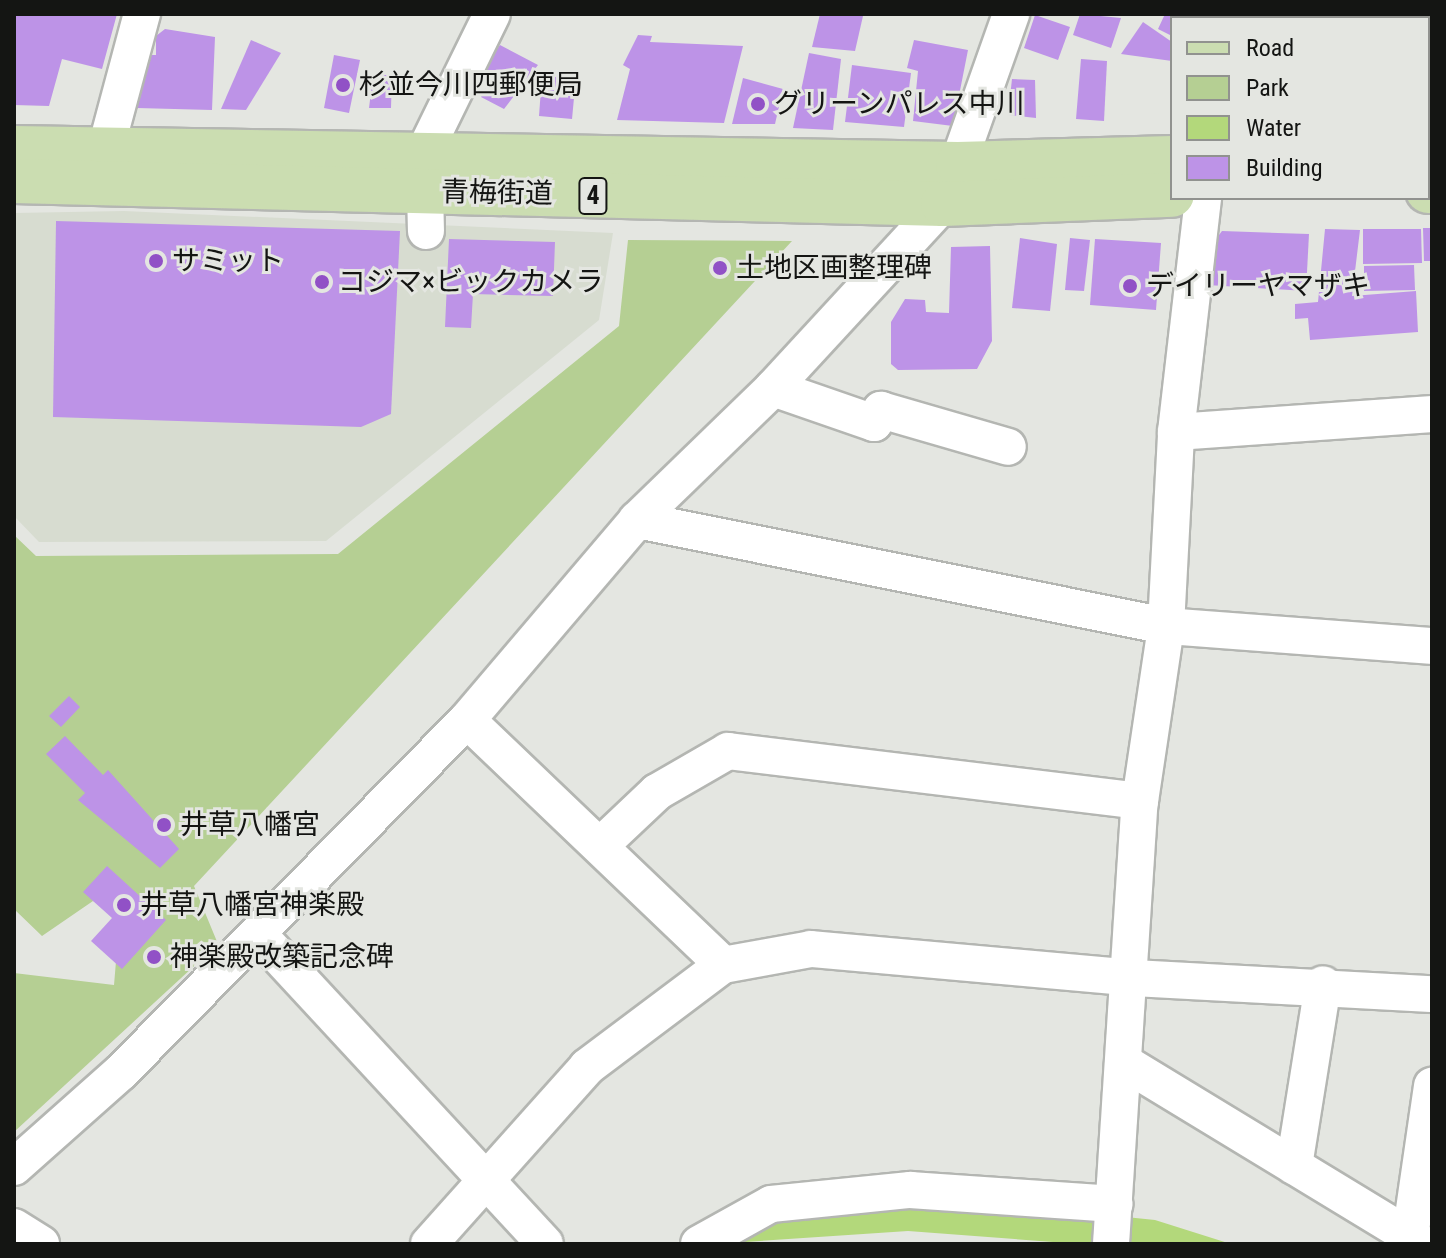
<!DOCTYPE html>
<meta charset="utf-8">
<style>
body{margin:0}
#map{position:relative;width:1446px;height:1258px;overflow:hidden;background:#e4e6e1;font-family:"Roboto Condensed","Noto Sans JP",sans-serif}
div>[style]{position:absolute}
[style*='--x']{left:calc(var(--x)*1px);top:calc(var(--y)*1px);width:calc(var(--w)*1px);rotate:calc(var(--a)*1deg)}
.built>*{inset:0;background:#d7dcd0}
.green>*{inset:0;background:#b5cf93}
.water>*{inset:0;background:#b3d87b}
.building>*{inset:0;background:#bd93e7}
.roads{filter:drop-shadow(2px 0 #b4b6b2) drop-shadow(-2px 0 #b4b6b2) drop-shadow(0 2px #b4b6b2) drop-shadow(0 -2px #b4b6b2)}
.minor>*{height:36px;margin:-18px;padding:0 18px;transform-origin:18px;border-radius:18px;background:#fff}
.major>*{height:44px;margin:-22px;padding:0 22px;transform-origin:22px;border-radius:22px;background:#cbddb1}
.dots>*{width:22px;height:22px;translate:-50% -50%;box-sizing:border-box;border:4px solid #e4e6e1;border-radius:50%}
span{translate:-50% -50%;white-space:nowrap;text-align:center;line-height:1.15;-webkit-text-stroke:6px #e4e6e1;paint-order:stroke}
.shield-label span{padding:2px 6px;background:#e4e6e1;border:2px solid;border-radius:6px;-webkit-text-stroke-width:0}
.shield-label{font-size:26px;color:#141513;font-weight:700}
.poi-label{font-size:28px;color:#141513}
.left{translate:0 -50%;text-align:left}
.street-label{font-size:28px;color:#141513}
.frame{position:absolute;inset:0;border:16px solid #141513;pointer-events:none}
.legend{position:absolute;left:1170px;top:16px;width:260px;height:184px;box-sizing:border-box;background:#e4e6e1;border:2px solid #91928f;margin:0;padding:10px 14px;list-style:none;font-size:24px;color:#141513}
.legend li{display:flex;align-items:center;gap:16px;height:40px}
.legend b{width:40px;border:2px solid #91928f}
</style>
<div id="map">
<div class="built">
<i style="clip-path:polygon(124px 211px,415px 224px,613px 233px,599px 320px,326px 541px,39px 542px,14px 516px,14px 213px)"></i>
</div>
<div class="green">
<i style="clip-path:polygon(628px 240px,792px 241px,194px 886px,218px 944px,14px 1132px,14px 973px,114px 985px,120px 914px,93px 901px,42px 936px,14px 909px,14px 535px,36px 556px,338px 554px,619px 326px)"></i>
</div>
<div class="water">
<i style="clip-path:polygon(903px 1194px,1155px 1220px,1231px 1244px,1080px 1244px,908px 1231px,715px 1244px,783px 1209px)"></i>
</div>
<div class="building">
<i style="clip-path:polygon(14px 14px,117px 14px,102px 69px,62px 59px,49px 106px,14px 105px)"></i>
<i style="clip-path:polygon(820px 14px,863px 16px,855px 51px,812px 47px)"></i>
<i style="clip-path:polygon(1080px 14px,1121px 18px,1111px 48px,1073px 35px)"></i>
<i style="clip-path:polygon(1165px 14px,1204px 14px,1172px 18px,1172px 36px,1158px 29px)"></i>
<i style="clip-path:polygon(1035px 15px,1070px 27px,1058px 60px,1024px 48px)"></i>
<i style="clip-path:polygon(1143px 22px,1172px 42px,1172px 61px,1121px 54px)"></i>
<i style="clip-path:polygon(165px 29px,215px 37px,212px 110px,137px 108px,145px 55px,156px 55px,156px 36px)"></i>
<i style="clip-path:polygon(1428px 32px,1432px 32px,1432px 106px,1428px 106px)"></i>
<i style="clip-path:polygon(638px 35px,652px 36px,650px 42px,743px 46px,724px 123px,617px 120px,630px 69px,623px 65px)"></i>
<i style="clip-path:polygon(251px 40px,281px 53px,246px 110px,221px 109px)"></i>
<i style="clip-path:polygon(914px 40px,968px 50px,953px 126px,913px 121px,918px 71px,907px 68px)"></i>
<i style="clip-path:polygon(500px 45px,538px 65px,504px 109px,481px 97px,487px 86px,479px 74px)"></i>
<i style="clip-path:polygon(809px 53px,841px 59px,833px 130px,793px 128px)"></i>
<i style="clip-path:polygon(334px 55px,360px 60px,349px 113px,324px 108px)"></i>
<i style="clip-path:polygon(1081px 59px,1107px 61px,1104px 121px,1076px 119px)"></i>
<i style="clip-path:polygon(852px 65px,911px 73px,904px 127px,845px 122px)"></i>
<i style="clip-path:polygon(373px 75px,392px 75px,391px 108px,369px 108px)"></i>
<i style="clip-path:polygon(542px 75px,576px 77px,572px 119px,539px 116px)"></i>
<i style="clip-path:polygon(743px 78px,783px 89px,775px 124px,732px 124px)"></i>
<i style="clip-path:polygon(1012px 79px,1035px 80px,1036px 118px,1008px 115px)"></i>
<i style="clip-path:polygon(56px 221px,400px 231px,391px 414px,361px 427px,53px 417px)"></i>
<i style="clip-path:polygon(1423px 228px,1432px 228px,1432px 261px,1424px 261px)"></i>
<i style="clip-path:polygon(1325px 229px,1360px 230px,1352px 296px,1416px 291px,1418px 332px,1310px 340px,1308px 318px,1295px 319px,1295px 304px,1318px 302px)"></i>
<i style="clip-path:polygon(1363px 229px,1421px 229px,1422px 263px,1363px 264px)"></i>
<i style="clip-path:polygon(1222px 231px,1309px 234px,1306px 291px,1207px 285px,1209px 248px)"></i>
<i style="clip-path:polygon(1020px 238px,1057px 244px,1050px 311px,1012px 308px)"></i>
<i style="clip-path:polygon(1070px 238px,1090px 240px,1084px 291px,1065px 290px)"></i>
<i style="clip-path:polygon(449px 239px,555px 242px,553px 296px,473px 294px,471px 328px,445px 327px)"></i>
<i style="clip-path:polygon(1095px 239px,1161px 243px,1156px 310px,1090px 305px)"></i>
<i style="clip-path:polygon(990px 246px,992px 341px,977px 369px,898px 370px,891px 364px,891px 322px,905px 299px,925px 300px,926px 312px,949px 313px,951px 247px)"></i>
<i style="clip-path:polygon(1414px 265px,1415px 290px,1364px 291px,1364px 266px)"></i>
<i style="clip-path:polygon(69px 696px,80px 707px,61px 727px,49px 716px)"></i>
<i style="clip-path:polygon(65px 736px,103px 775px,108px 770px,179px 849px,160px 868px,78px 800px,85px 793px,46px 754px)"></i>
<i style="clip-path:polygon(107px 866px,166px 920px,122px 969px,91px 941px,112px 918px,83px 892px)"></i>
</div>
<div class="roads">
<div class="minor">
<i style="--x:1283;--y:18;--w:4;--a:-63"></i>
<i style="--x:106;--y:148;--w:139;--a:-75"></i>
<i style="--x:421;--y:159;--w:161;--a:-63.9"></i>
<i style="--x:958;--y:164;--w:159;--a:-70.5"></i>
<i style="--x:425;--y:191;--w:40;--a:88.6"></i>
<i style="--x:773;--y:388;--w:107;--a:19.1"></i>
<i style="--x:874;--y:423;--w:15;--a:-62"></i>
<i style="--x:881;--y:410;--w:132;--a:16.2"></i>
<i style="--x:1176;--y:432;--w:257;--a:-4"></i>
<i style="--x:637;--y:520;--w:540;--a:11.33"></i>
<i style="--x:1166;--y:626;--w:267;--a:4.3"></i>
<i style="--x:467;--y:720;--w:354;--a:43.7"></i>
<i style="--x:601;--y:845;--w:77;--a:-43.4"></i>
<i style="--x:657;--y:792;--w:82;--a:-30"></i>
<i style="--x:728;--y:751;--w:415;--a:6.9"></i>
<i style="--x:258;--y:934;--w:422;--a:47.2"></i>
<i style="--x:1128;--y:1065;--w:344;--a:31.3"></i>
<i style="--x:1294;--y:1166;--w:184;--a:-80.9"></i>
<i style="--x:14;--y:1167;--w:143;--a:-41.6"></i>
<i style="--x:121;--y:1072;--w:494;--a:-45.5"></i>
<i style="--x:467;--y:720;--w:262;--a:-49.6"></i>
<i style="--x:637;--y:520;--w:190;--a:-44.1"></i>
<i style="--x:773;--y:388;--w:251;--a:-47.3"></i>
<i style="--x:14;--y:1227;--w:32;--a:32"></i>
<i style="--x:1410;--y:1237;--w:153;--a:-81.7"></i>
<i style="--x:429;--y:1244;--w:237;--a:-48.2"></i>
<i style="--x:587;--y:1067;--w:170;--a:-36.9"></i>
<i style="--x:723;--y:965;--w:89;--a:-10.3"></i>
<i style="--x:811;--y:949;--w:323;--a:5.1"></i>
<i style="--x:1133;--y:978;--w:299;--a:3.1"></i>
<i style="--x:699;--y:1244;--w:82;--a:-29.1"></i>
<i style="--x:771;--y:1204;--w:140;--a:-5.8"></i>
<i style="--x:910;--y:1190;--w:205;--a:3.9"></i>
<i style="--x:1111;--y:1244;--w:444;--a:-86.3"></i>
<i style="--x:1140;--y:801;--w:177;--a:-81.5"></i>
<i style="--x:1166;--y:626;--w:194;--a:-87"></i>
<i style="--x:1176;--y:432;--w:236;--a:-83.4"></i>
</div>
<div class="major">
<i style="--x:14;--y:148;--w:944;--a:0.97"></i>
<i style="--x:958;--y:164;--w:214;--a:-1.6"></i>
<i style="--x:1428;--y:153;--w:4;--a:-14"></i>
<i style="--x:14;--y:181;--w:929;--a:1.42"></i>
<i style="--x:943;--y:204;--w:229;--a:-2.3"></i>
<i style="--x:1428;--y:191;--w:4;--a:0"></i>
</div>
</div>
<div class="dots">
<i style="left:343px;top:85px;background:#9151c6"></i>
<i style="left:758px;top:104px;background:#9151c6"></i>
<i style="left:156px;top:261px;background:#9151c6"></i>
<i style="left:720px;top:268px;background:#9151c6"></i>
<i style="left:322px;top:282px;background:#9151c6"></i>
<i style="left:1130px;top:286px;background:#9151c6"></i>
<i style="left:164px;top:825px;background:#9151c6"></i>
<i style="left:124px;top:905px;background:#9151c6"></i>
<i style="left:154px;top:957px;background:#9151c6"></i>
</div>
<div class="shield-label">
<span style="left:593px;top:196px">4</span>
</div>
<div class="poi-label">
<span class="left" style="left:359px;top:85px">杉並今川四郵便局</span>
<span class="left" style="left:774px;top:104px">グリーンパレス中川</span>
<span class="left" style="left:172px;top:261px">サミット</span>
<span class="left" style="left:736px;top:268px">土地区画整理碑</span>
<span class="left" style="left:338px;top:282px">コジマ×ビックカメラ</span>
<span class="left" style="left:1146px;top:286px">デイリーヤマザキ</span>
<span class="left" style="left:180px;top:825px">井草八幡宮</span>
<span class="left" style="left:140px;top:905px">井草八幡宮神楽殿</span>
<span class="left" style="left:170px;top:957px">神楽殿改築記念碑</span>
</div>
<div class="street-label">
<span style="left:497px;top:193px;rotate:1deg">青梅街道</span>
</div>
<div class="frame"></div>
<ul class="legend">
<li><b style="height:10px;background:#cbddb1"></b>Road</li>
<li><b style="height:22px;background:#b5cf93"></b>Park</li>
<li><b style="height:22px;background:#b3d87b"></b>Water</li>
<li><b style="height:22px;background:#bd93e7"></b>Building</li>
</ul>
</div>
